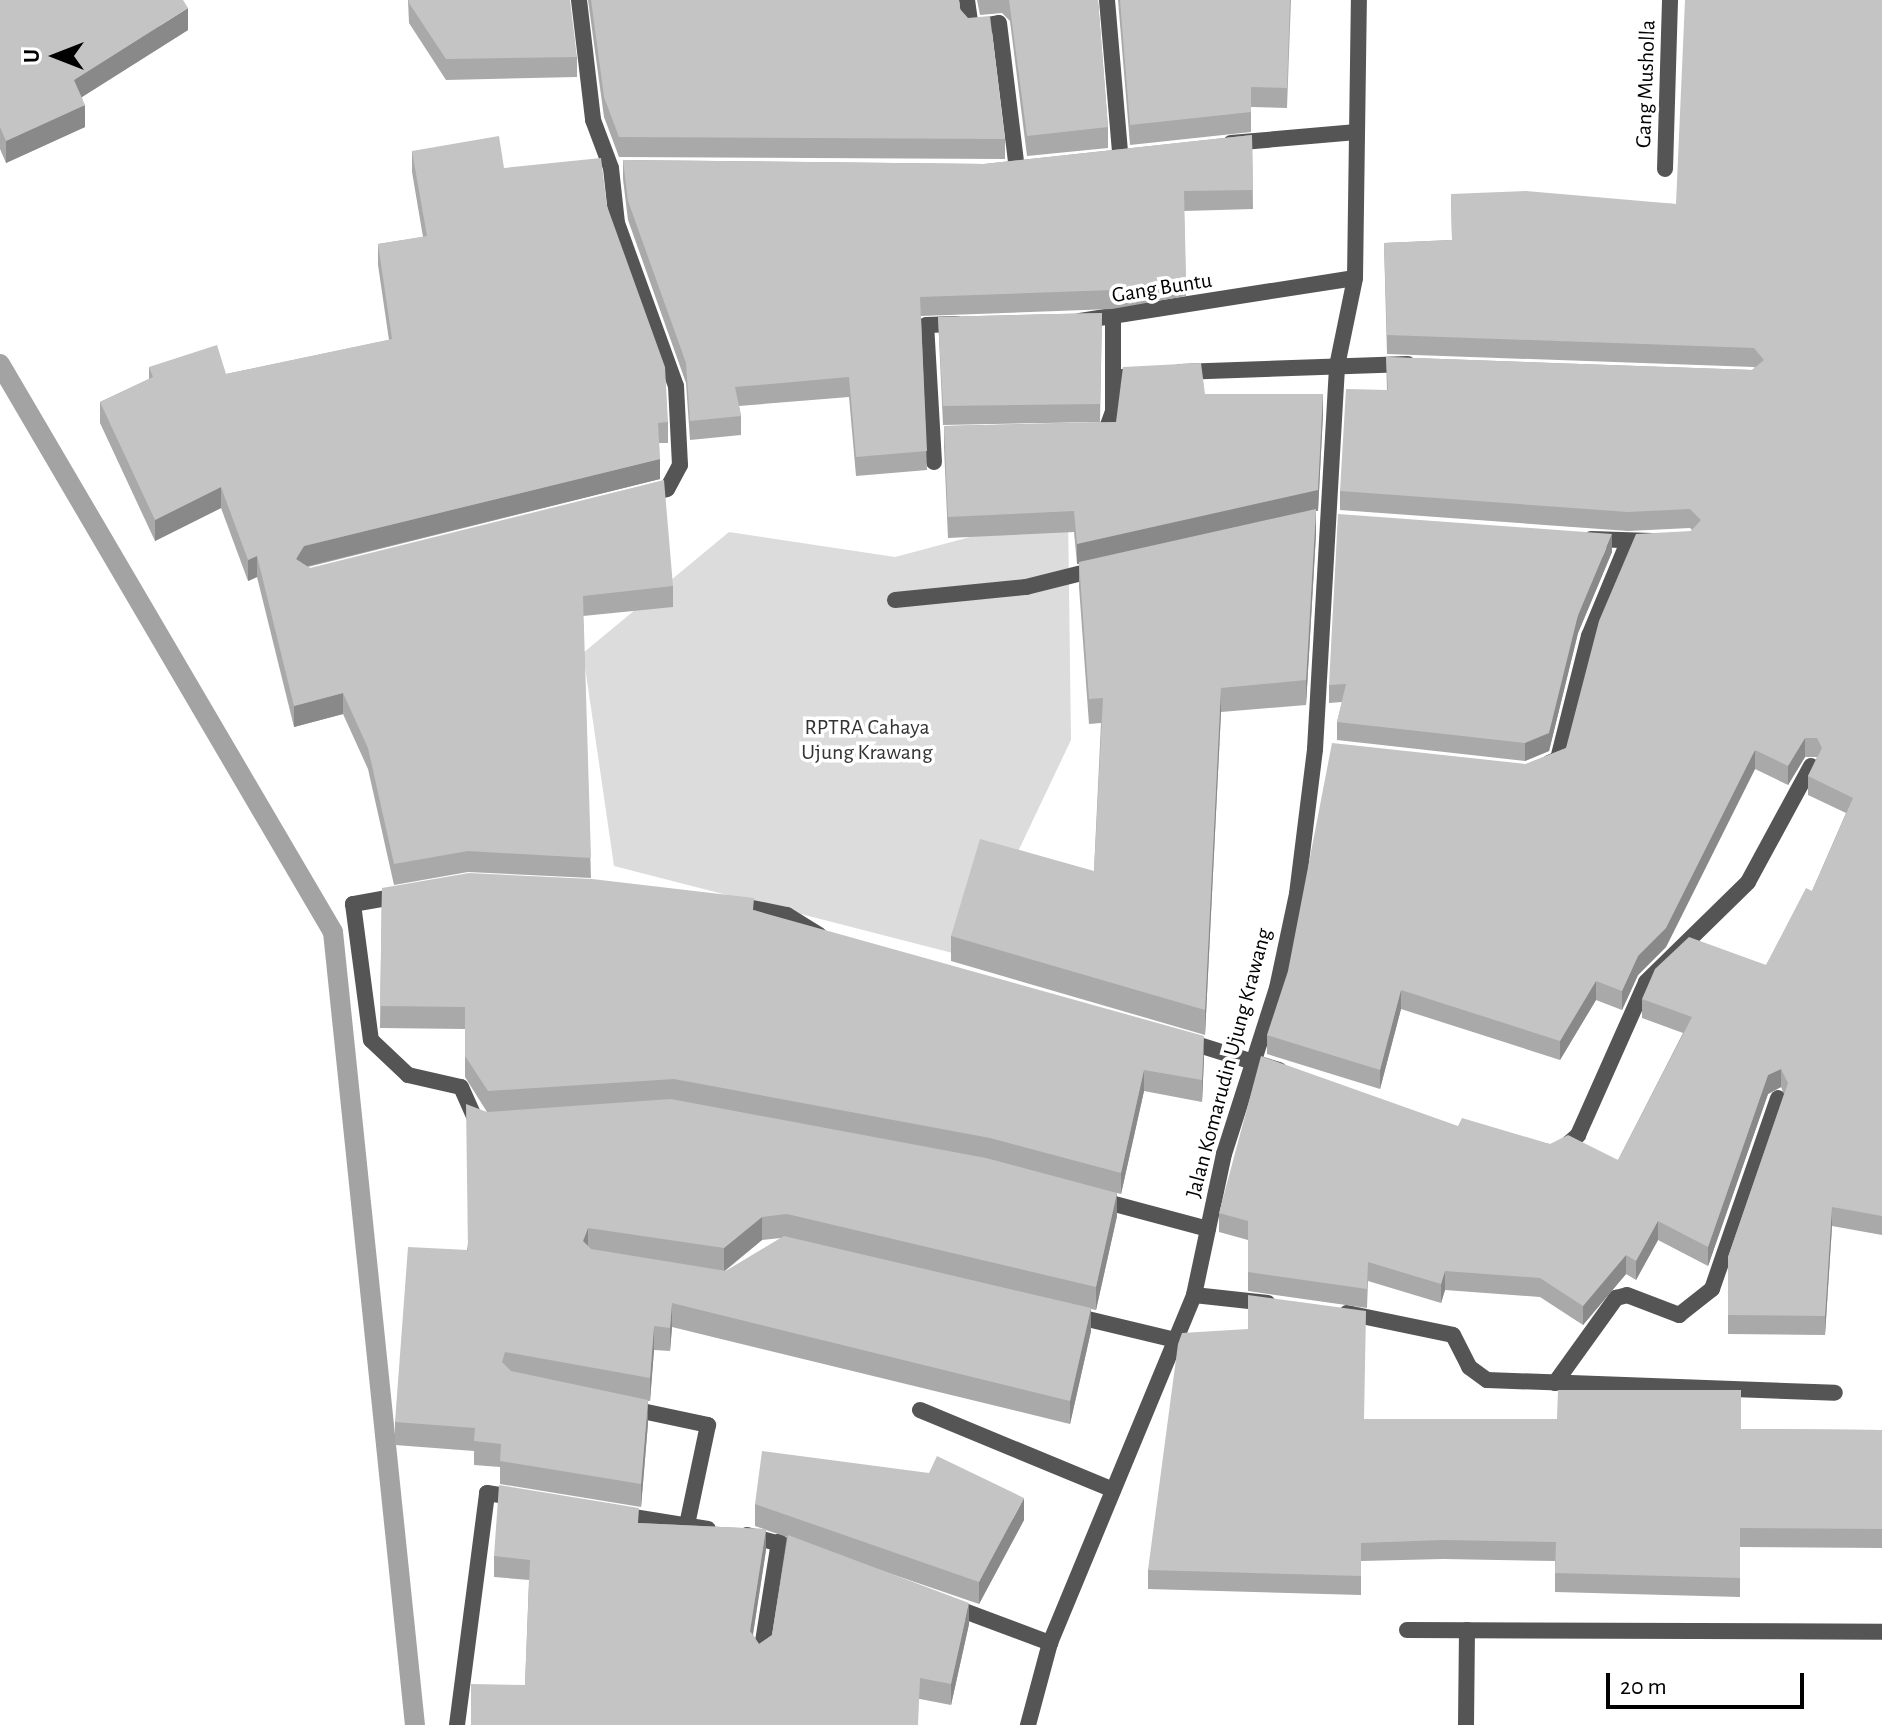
<!DOCTYPE html>
<style>
body{margin:0}
#map{position:relative;width:1882px;height:1725px;overflow:hidden;background:#fff;font-family:"Alegreya Sans",sans-serif}
div>[style]{position:absolute}
[style*='--x']{left:calc(var(--x)*1px);top:calc(var(--y)*1px);width:calc(var(--w)*1px);rotate:calc(var(--a)*1deg)}
.green>*{inset:0;background:#dcdcdc}
.stream>*{height:20px;margin:-10px;padding:0 10px;transform-origin:10px;border-radius:10px;background:#a3a3a3}
.street>*{height:16px;margin:-8px;padding:0 8px;transform-origin:8px;border-radius:8px;background:#555}
.wall>*{inset:0;background:#a9a9a9}
.shaded-wall>*{inset:0;background:#898989}
.building>*{inset:0;background:#c4c4c4}
span{translate:-50% -50%;white-space:nowrap;text-align:center;line-height:1.15;-webkit-text-stroke:7px #fff;paint-order:stroke}
.street-label{font-size:22px;color:#000}
.park-label{font-size:22px;color:#333}
.north{position:absolute;left:16px;top:16px;width:80px;height:80px;-webkit-text-stroke:6px #fff;paint-order:stroke;rotate:270deg;font-size:22px;font-weight:700;line-height:32px;text-align:center;color:#000}
.north::after{content:'';display:block;margin:auto;width:28px;height:36px;background:#000;clip-path:polygon(50% 0,100% 100%,50% 72%,0 100%)}
.scale{position:absolute;left:1606px;top:1673px;width:198px;height:36px;box-sizing:border-box;border:4px solid #000;border-top:0;padding-left:10px;font-size:24px;line-height:28px;white-space:nowrap;color:#000;-webkit-text-stroke:6px #fff;paint-order:stroke}
</style>
<div id="map">
<div class="green">
<i style="clip-path:polygon(1068px 511px,1071px 740px,968px 957px,614px 866px,583px 653px,729px 532px,895px 557px)"></i>
</div>
<div class="stream">
<i style="--x:0;--y:364;--w:658;--a:59.62"></i>
<i style="--x:333;--y:932;--w:797;--a:84.1"></i>
</div>
<div class="street">
<i style="--x:579;--y:0;--w:121;--a:83.3"></i>
<i style="--x:593;--y:120;--w:51;--a:69.4"></i>
<i style="--x:611;--y:168;--w:55;--a:83.8"></i>
<i style="--x:617;--y:223;--w:173;--a:70.1"></i>
<i style="--x:676;--y:386;--w:79;--a:87.1"></i>
<i style="--x:680;--y:465;--w:27;--a:118"></i>
<i style="--x:667;--y:489;--w:23;--a:165"></i>
<i style="--x:967;--y:0;--w:28;--a:82"></i>
<i style="--x:971;--y:28;--w:28;--a:-10"></i>
<i style="--x:999;--y:23;--w:147;--a:83"></i>
<i style="--x:1107;--y:0;--w:154;--a:85.1"></i>
<i style="--x:1231;--y:143;--w:126;--a:-5"></i>
<i style="--x:1665;--y:169;--w:169;--a:-88.3"></i>
<i style="--x:1080;--y:321;--w:278;--a:-8.9"></i>
<i style="--x:1180;--y:372;--w:228;--a:-2"></i>
<i style="--x:1113;--y:378;--w:28;--a:-6"></i>
<i style="--x:1104;--y:436;--w:27;--a:-70"></i>
<i style="--x:1113;--y:411;--w:91;--a:-90"></i>
<i style="--x:934;--y:462;--w:137;--a:-93.3"></i>
<i style="--x:926;--y:325;--w:31;--a:-2"></i>
<i style="--x:1591;--y:539;--w:61;--a:1.9"></i>
<i style="--x:895;--y:600;--w:132;--a:-5.7"></i>
<i style="--x:1026;--y:587;--w:74;--a:-14"></i>
<i style="--x:1549;--y:763;--w:10;--a:-24"></i>
<i style="--x:1558;--y:759;--w:127;--a:-75.9"></i>
<i style="--x:1589;--y:636;--w:102;--a:-67.5"></i>
<i style="--x:404;--y:895;--w:52;--a:170"></i>
<i style="--x:353;--y:904;--w:137;--a:82.5"></i>
<i style="--x:371;--y:1040;--w:51;--a:43.4"></i>
<i style="--x:408;--y:1075;--w:54;--a:12.8"></i>
<i style="--x:461;--y:1087;--w:36;--a:66"></i>
<i style="--x:733;--y:904;--w:55;--a:11.5"></i>
<i style="--x:787;--y:915;--w:38;--a:32"></i>
<i style="--x:1183;--y:1040;--w:101;--a:17.4"></i>
<i style="--x:1561;--y:1150;--w:23;--a:-41"></i>
<i style="--x:1578;--y:1135;--w:167;--a:-66"></i>
<i style="--x:1646;--y:982;--w:143;--a:-44.4"></i>
<i style="--x:1748;--y:882;--w:132;--a:-61.5"></i>
<i style="--x:1096;--y:1199;--w:116;--a:15"></i>
<i style="--x:1194;--y:1295;--w:74;--a:6.2"></i>
<i style="--x:1347;--y:1313;--w:108;--a:11.7"></i>
<i style="--x:1453;--y:1335;--w:36;--a:63"></i>
<i style="--x:1469;--y:1367;--w:22;--a:36"></i>
<i style="--x:1487;--y:1380;--w:348;--a:2.1"></i>
<i style="--x:1071;--y:1315;--w:103;--a:13.5"></i>
<i style="--x:1555;--y:1383;--w:105;--a:-54.3"></i>
<i style="--x:1616;--y:1298;--w:11;--a:-15"></i>
<i style="--x:1627;--y:1295;--w:56;--a:21"></i>
<i style="--x:1679;--y:1315;--w:42;--a:-38.2"></i>
<i style="--x:1712;--y:1289;--w:202;--a:-70.9"></i>
<i style="--x:628;--y:1408;--w:82;--a:12"></i>
<i style="--x:708;--y:1425;--w:102;--a:101.9"></i>
<i style="--x:920;--y:1410;--w:209;--a:22.5"></i>
<i style="--x:621;--y:1515;--w:88;--a:9.1"></i>
<i style="--x:747;--y:1535;--w:61;--a:15.2"></i>
<i style="--x:951;--y:1606;--w:106;--a:20.5"></i>
<i style="--x:1407;--y:1630;--w:475;--a:0.2"></i>
<i style="--x:761;--y:1654;--w:114;--a:-80.9"></i>
<i style="--x:457;--y:1725;--w:234;--a:-82.6"></i>
<i style="--x:487;--y:1493;--w:32;--a:9"></i>
<i style="--x:1028;--y:1725;--w:85;--a:-75"></i>
<i style="--x:1050;--y:1643;--w:377;--a:-67.5"></i>
<i style="--x:1194;--y:1295;--w:144;--a:-78"></i>
<i style="--x:1224;--y:1154;--w:174;--a:-72.3"></i>
<i style="--x:1277;--y:988;--w:96;--a:-78"></i>
<i style="--x:1297;--y:894;--w:146;--a:-82.9"></i>
<i style="--x:1315;--y:749;--w:384;--a:-86.7"></i>
<i style="--x:1337;--y:366;--w:90;--a:-78.4"></i>
<i style="--x:1355;--y:278;--w:278;--a:-89.2"></i>
<i style="--x:1466;--y:1725;--w:95;--a:-89.4"></i>
</div>
<div class="wall">
<i style="clip-path:polygon(0 0,188px 30px,82px 97px,85px 127px,6px 163px,0 149px)"></i>
<i style="clip-path:polygon(408px 0,577px 57px,577px 77px,446px 80px,409px 23px)"></i>
<i style="clip-path:polygon(588px 0,959px 0,960px 9px,1005px 139px,1005px 159px,619px 157px,604px 117px)"></i>
<i style="clip-path:polygon(977px 0,1098px 0,1108px 127px,1108px 148px,1027px 156px,1010px 21px,1002px 13px,980px 15px)"></i>
<i style="clip-path:polygon(1118px 0,1291px 0,1287px 108px,1251px 107px,1251px 132px,1130px 145px)"></i>
<i style="clip-path:polygon(1882px 0,1882px 1235px,1832px 1226px,1825px 1335px,1728px 1334px,1728px 1257px,1784px 1094px,1781px 1087px,1768px 1094px,1708px 1266px,1658px 1240px,1636px 1280px,1626px 1274px,1583px 1325px,1540px 1297px,1445px 1290px,1441px 1303px,1368px 1281px,1367px 1308px,1248px 1291px,1248px 1240px,1219px 1232px,1219px 1213px,1458px 1126px,1550px 1144px,1618px 1160px,1683px 1033px,1642px 1018px,1642px 999px,1766px 965px,1812px 891px,1846px 813px,1808px 795px,1808px 776px,1817px 757px,1805px 757px,1788px 785px,1755px 769px,1666px 947px,1638px 975px,1622px 1010px,1596px 1000px,1560px 1060px,1401px 1009px,1380px 1089px,1267px 1054px,1267px 1035px,1526px 764px,1566px 748px,1692px 530px,1690px 528px,1628px 531px,1340px 510px,1340px 491px,1387px 390px,1386px 357px,1752px 370px,1755px 368px,1754px 367px,1387px 354px,1384px 243px,1452px 240px,1451px 194px,1676px 204px)"></i>
<i style="clip-path:polygon(1252px 135px,1253px 209px,1184px 211px,1186px 296px,1112px 309px,921px 316px,927px 470px,856px 476px,849px 397px,739px 406px,741px 416px,741px 435px,690px 440px,686px 383px,628px 220px,623px 179px,623px 160px,984px 164px)"></i>
<i style="clip-path:polygon(412px 151px,504px 168px,607px 206px,668px 422px,668px 443px,659px 443px,660px 479px,308px 567px,310px 568px,673px 586px,673px 607px,583px 616px,591px 878px,468px 872px,394px 885px,368px 769px,343px 714px,294px 727px,257px 577px,248px 581px,221px 508px,155px 541px,100px 423px,100px 402px,149px 379px,149px 367px,226px 374px,389px 340px,378px 265px,378px 244px,423px 237px,412px 172px)"></i>
<i style="clip-path:polygon(1102px 313px,1100px 422px,943px 425px,938px 317px)"></i>
<i style="clip-path:polygon(1205px 394px,1323px 414px,1318px 511px,1316px 511px,1316px 534px,1306px 705px,1221px 712px,1205px 1035px,951px 961px,951px 936px,1094px 871px,1101px 723px,1089px 724px,1079px 587px,1079px 564px,1077px 564px,1074px 532px,948px 538px,944px 447px,944px 426px,1116px 422px)"></i>
<i style="clip-path:polygon(1612px 552px,1578px 633px,1549px 751px,1525px 761px,1337px 740px,1337px 722px,1342px 702px,1329px 703px,1329px 685px)"></i>
<i style="clip-path:polygon(evenodd,382px 888px,754px 910px,1204px 1058px,1202px 1102px,1144px 1091px,1121px 1194px,1117px 1193px,1117px 1216px,1096px 1310px,1091px 1309px,1091px 1331px,1070px 1424px,672px 1327px,670px 1351px,654px 1350px,650px 1401px,648px 1401px,648px 1423px,641px 1507px,500px 1484px,500px 1467px,474px 1465px,474px 1451px,395px 1445px,395px 1422px,467px 1250px,487px 1112px,465px 1077px,465px 1029px,380px 1028px,382px 888px,781px 1238px,726px 1271px,725px 1271px,762px 1240px,781px 1238px)"></i>
<i style="clip-path:polygon(1364px 1419px,1741px 1429px,1882px 1430px,1882px 1548px,1740px 1547px,1740px 1597px,1555px 1592px,1555px 1561px,1443px 1559px,1361px 1561px,1361px 1595px,1148px 1589px,1148px 1570px)"></i>
<i style="clip-path:polygon(evenodd,755px 1504px,1024px 1520px,979px 1604px,871px 1567px,969px 1624px,951px 1705px,920px 1699px,525px 1685px,529px 1580px,494px 1577px,494px 1556px,639px 1523px,764px 1529px,755px 1526px,755px 1504px,766px 1530px,787px 1537px,772px 1635px,759px 1644px,753px 1635px,766px 1550px,766px 1530px)"></i>
</div>
<div class="shaded-wall">
<i style="clip-path:polygon(188px 8px,188px 30px,74px 102px,74px 80px)"></i>
<i style="clip-path:polygon(85px 105px,85px 127px,6px 163px,6px 141px)"></i>
<i style="clip-path:polygon(1323px 394px,1323px 414px,1318px 511px,1316px 511px,1316px 534px,1306px 705px,1306px 680px,1316px 511px,1077px 564px,1077px 544px)"></i>
<i style="clip-path:polygon(660px 459px,660px 479px,304px 567px,296px 559px,304px 546px)"></i>
<i style="clip-path:polygon(221px 487px,221px 508px,155px 541px,155px 520px)"></i>
<i style="clip-path:polygon(1612px 534px,1612px 552px,1578px 633px,1549px 751px,1525px 761px,1525px 743px)"></i>
<i style="clip-path:polygon(257px 556px,257px 577px,248px 581px,248px 560px)"></i>
<i style="clip-path:polygon(1221px 688px,1221px 712px,1205px 1035px,1205px 1010px)"></i>
<i style="clip-path:polygon(343px 693px,343px 714px,294px 727px,294px 706px)"></i>
<i style="clip-path:polygon(1805px 738px,1805px 757px,1788px 785px,1788px 766px)"></i>
<i style="clip-path:polygon(1755px 750px,1755px 769px,1666px 947px,1638px 975px,1622px 1010px,1622px 991px,1638px 956px)"></i>
<i style="clip-path:polygon(1596px 981px,1596px 1000px,1560px 1060px,1560px 1041px)"></i>
<i style="clip-path:polygon(1401px 990px,1401px 1009px,1380px 1089px,1380px 1070px)"></i>
<i style="clip-path:polygon(1204px 1036px,1204px 1058px,1202px 1102px,1202px 1080px)"></i>
<i style="clip-path:polygon(1781px 1069px,1781px 1087px,1768px 1094px,1708px 1266px,1708px 1247px,1768px 1075px)"></i>
<i style="clip-path:polygon(1144px 1070px,1144px 1091px,1121px 1194px,1121px 1173px)"></i>
<i style="clip-path:polygon(1117px 1193px,1117px 1216px,1096px 1310px,1096px 1287px)"></i>
<i style="clip-path:polygon(1832px 1207px,1832px 1226px,1825px 1335px,1825px 1316px)"></i>
<i style="clip-path:polygon(762px 1217px,762px 1240px,724px 1271px,724px 1248px)"></i>
<i style="clip-path:polygon(1658px 1221px,1658px 1240px,1636px 1280px,1636px 1261px)"></i>
<i style="clip-path:polygon(588px 1228px,588px 1251px,583px 1241px)"></i>
<i style="clip-path:polygon(1626px 1255px,1626px 1274px,1583px 1325px,1583px 1306px)"></i>
<i style="clip-path:polygon(1445px 1271px,1445px 1290px,1441px 1303px,1441px 1284px)"></i>
<i style="clip-path:polygon(672px 1303px,672px 1327px,670px 1351px,670px 1328px)"></i>
<i style="clip-path:polygon(1091px 1308px,1091px 1331px,1070px 1424px,1070px 1401px)"></i>
<i style="clip-path:polygon(654px 1326px,654px 1350px,650px 1401px,650px 1378px)"></i>
<i style="clip-path:polygon(648px 1400px,648px 1423px,641px 1507px,641px 1484px)"></i>
<i style="clip-path:polygon(1024px 1498px,1024px 1520px,979px 1604px,979px 1582px)"></i>
<i style="clip-path:polygon(766px 1529px,766px 1550px,750px 1652px,750px 1631px)"></i>
<i style="clip-path:polygon(969px 1603px,969px 1624px,951px 1705px,951px 1684px)"></i>
</div>
<div class="building">
<i style="clip-path:polygon(0 0,183px 0,188px 8px,74px 80px,85px 105px,6px 141px,0 127px)"></i>
<i style="clip-path:polygon(409px 0,570px 0,577px 57px,446px 59px,409px 3px)"></i>
<i style="clip-path:polygon(591px 0,959px 0,960px 9px,968px 18px,990px 16px,1005px 139px,619px 137px,604px 97px)"></i>
<i style="clip-path:polygon(1009px 0,1098px 0,1108px 127px,1027px 136px)"></i>
<i style="clip-path:polygon(1120px 0,1290px 0,1287px 88px,1251px 87px,1251px 112px,1130px 125px)"></i>
<i style="clip-path:polygon(1685px 0,1882px 0,1882px 1216px,1832px 1207px,1825px 1316px,1728px 1315px,1728px 1257px,1788px 1083px,1781px 1069px,1768px 1075px,1708px 1247px,1658px 1221px,1636px 1261px,1626px 1255px,1583px 1306px,1540px 1278px,1445px 1271px,1441px 1284px,1368px 1262px,1367px 1289px,1248px 1272px,1248px 1221px,1219px 1213px,1261px 1056px,1458px 1126px,1462px 1118px,1550px 1144px,1568px 1135px,1618px 1160px,1692px 1017px,1642px 999px,1655px 969px,1689px 937px,1766px 965px,1806px 888px,1812px 891px,1853px 798px,1808px 776px,1822px 748px,1817px 738px,1805px 738px,1788px 766px,1755px 750px,1666px 928px,1638px 956px,1622px 991px,1596px 981px,1560px 1041px,1401px 990px,1380px 1070px,1267px 1035px,1288px 971px,1332px 743px,1526px 764px,1566px 748px,1599px 621px,1636px 534px,1691px 531px,1701px 520px,1690px 509px,1628px 512px,1340px 491px,1346px 389px,1388px 390px,1386px 357px,1752px 370px,1764px 360px,1754px 348px,1387px 335px,1384px 243px,1452px 240px,1451px 194px,1526px 191px,1676px 204px)"></i>
<i style="clip-path:polygon(1252px 135px,1253px 190px,1184px 191px,1186px 277px,1112px 290px,920px 297px,927px 451px,856px 457px,849px 377px,735px 387px,741px 416px,690px 421px,686px 363px,628px 201px,623px 160px,984px 164px)"></i>
<i style="clip-path:polygon(499px 136px,504px 168px,601px 158px,607px 206px,665px 367px,668px 422px,658px 423px,660px 459px,304px 546px,296px 559px,310px 568px,664px 480px,673px 586px,583px 596px,591px 858px,468px 851px,394px 864px,368px 748px,343px 693px,294px 706px,257px 556px,248px 560px,221px 487px,155px 520px,100px 402px,153px 377px,149px 367px,217px 345px,226px 374px,392px 339px,378px 244px,427px 236px,412px 151px)"></i>
<i style="clip-path:polygon(1102px 313px,1100px 404px,943px 406px,938px 317px)"></i>
<i style="clip-path:polygon(1201px 363px,1205px 394px,1323px 394px,1318px 490px,1077px 544px,1074px 511px,948px 517px,944px 426px,1116px 422px,1123px 367px)"></i>
<i style="clip-path:polygon(1316px 509px,1306px 680px,1221px 688px,1205px 1010px,951px 936px,980px 839px,1094px 871px,1103px 698px,1089px 699px,1079px 562px)"></i>
<i style="clip-path:polygon(1338px 514px,1612px 534px,1578px 615px,1549px 733px,1525px 743px,1337px 722px,1346px 684px,1329px 685px)"></i>
<i style="clip-path:polygon(469px 873px,592px 879px,754px 898px,753px 910px,1204px 1036px,1202px 1080px,1144px 1070px,1121px 1173px,990px 1138px,674px 1079px,488px 1091px,465px 1056px,465px 1007px,380px 1006px,382px 888px)"></i>
<i style="clip-path:polygon(671px 1099px,986px 1158px,1117px 1193px,1096px 1287px,787px 1214px,762px 1217px,724px 1248px,588px 1228px,583px 1241px,591px 1249px,726px 1271px,784px 1236px,1091px 1308px,1070px 1401px,672px 1303px,670px 1328px,654px 1326px,650px 1378px,505px 1352px,502px 1362px,511px 1371px,648px 1400px,641px 1484px,500px 1461px,501px 1444px,474px 1441px,475px 1428px,395px 1422px,408px 1247px,468px 1250px,466px 1104px,487px 1112px)"></i>
<i style="clip-path:polygon(1248px 1295px,1366px 1311px,1364px 1419px,1557px 1419px,1558px 1390px,1741px 1390px,1741px 1429px,1882px 1430px,1882px 1529px,1740px 1528px,1740px 1578px,1555px 1573px,1556px 1542px,1443px 1540px,1361px 1543px,1361px 1576px,1148px 1570px,1178px 1344px,1182px 1333px,1248px 1329px)"></i>
<i style="clip-path:polygon(762px 1451px,929px 1473px,937px 1456px,1024px 1498px,979px 1582px,755px 1504px)"></i>
<i style="clip-path:polygon(499px 1485px,639px 1508px,638px 1523px,766px 1529px,750px 1631px,759px 1644px,772px 1635px,788px 1535px,969px 1603px,951px 1684px,920px 1678px,918px 1725px,471px 1725px,471px 1684px,525px 1685px,530px 1560px,494px 1556px)"></i>
</div>
<div class="street-label">
<span style="left:1646px;top:84px;rotate:-88deg">Gang Musholla</span>
<span style="left:1162px;top:288px;rotate:-9deg">Gang Buntu</span>
<span style="left:1229px;top:1063px;rotate:-75deg">Jalan Komarudin Ujung Krawang</span>
</div>
<div class="park-label">
<span style="left:867px;top:740px">RPTRA Cahaya<br>Ujung Krawang</span>
</div>
<div class="north">U</div>
<div class="scale">20 m</div>
</div>
